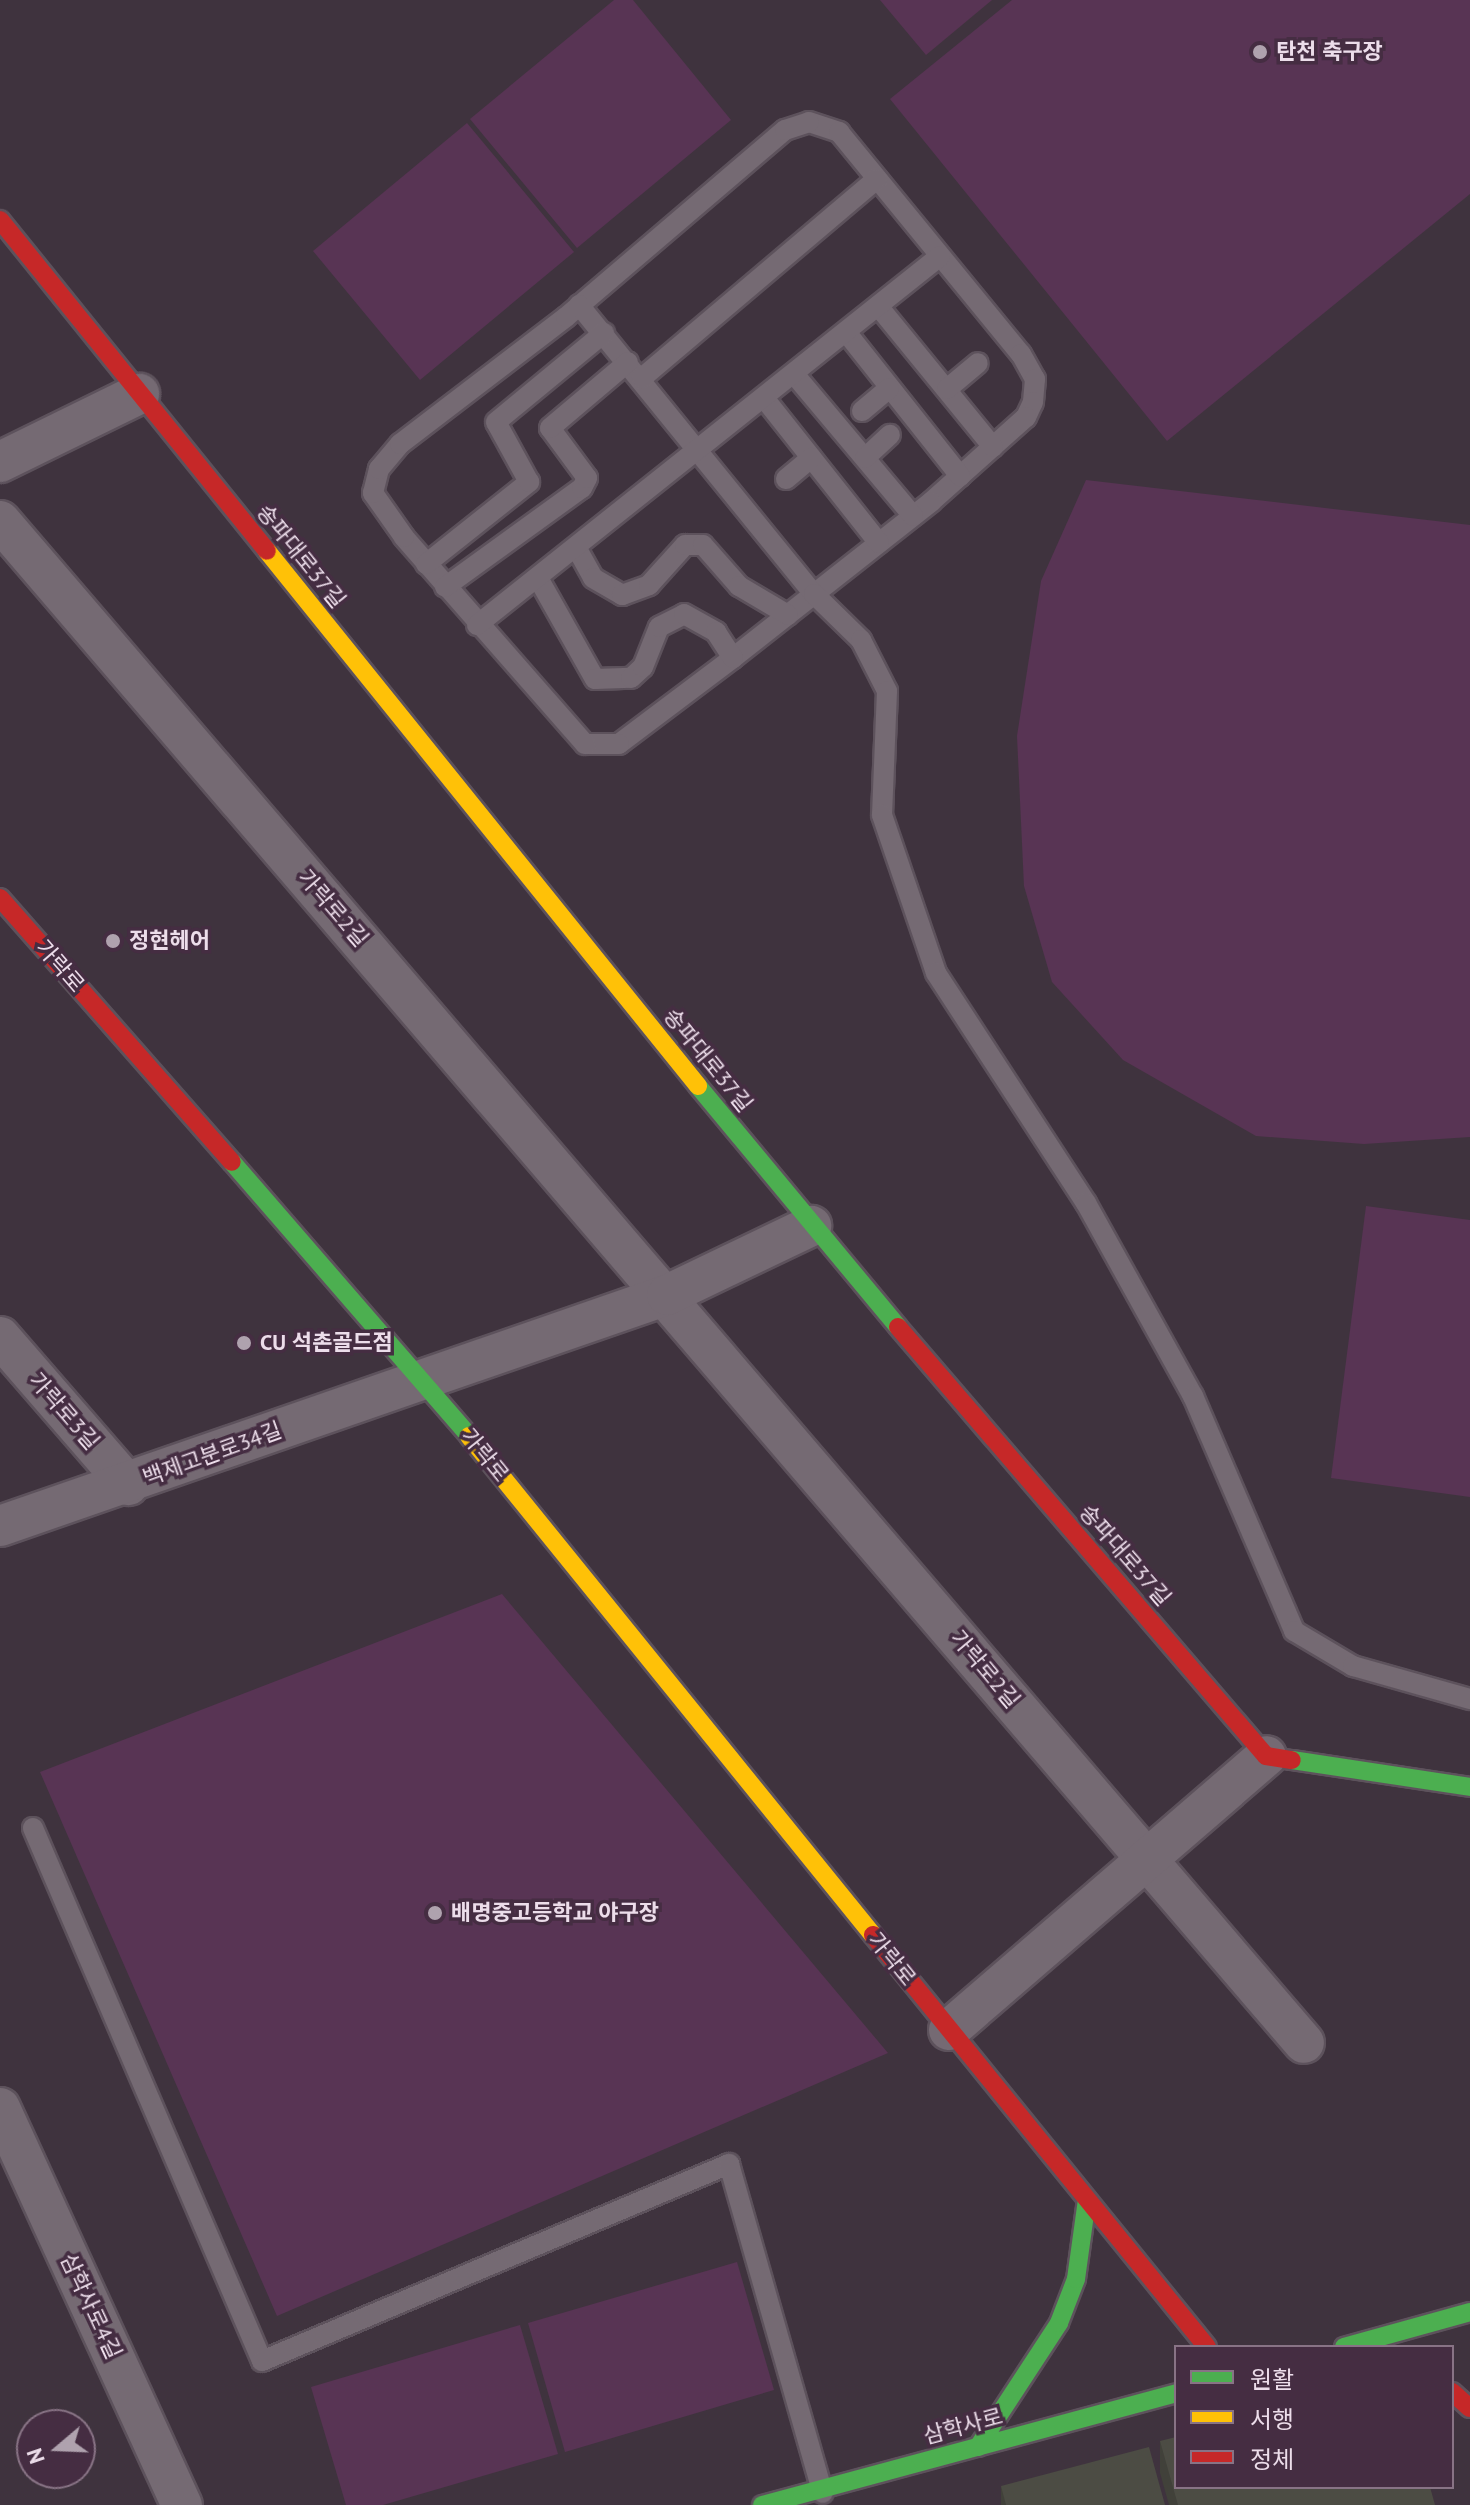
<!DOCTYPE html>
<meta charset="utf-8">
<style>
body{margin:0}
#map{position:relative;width:1470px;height:2505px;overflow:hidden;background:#3f333e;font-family:"PT Sans","Noto Sans KR",sans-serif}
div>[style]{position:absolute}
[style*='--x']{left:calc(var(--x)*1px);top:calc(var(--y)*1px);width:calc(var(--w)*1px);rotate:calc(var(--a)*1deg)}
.green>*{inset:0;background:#583454}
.roads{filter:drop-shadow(2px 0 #5d525c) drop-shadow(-2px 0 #5d525c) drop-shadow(0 2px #5d525c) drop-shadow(0 -2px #5d525c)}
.lane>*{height:20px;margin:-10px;padding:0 10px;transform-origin:10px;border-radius:10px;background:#756a73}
.street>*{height:40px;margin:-20px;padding:0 20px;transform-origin:20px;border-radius:20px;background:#756a73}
.fast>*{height:18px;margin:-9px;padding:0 9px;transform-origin:9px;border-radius:9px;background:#4caf50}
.slow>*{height:18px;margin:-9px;padding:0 9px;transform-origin:9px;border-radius:9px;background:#ffc107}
.jam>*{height:18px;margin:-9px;padding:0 9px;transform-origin:9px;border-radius:9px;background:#c62828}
.wall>*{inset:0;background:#41413a}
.building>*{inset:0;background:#4c4c44}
.dots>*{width:22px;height:22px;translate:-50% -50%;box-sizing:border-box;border:4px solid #452d42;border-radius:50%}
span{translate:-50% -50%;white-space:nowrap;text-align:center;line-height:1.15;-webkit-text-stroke:7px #452d42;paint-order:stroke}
.poi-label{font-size:22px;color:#ecddea;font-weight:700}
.left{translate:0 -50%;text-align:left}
.street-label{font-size:22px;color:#ecddea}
.legend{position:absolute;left:1174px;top:2345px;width:280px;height:144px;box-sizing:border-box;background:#452d42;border:2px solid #887385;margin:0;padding:10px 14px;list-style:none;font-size:24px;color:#ecddea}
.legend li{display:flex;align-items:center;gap:16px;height:40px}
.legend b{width:40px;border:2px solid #887385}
.north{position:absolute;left:16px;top:2409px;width:80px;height:80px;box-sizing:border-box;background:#452d42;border:2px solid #887385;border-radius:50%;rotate:251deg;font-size:22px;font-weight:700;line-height:32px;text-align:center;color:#ecddea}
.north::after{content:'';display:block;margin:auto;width:28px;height:36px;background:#afa2ae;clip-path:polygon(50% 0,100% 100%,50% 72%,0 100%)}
</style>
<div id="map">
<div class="green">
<i style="clip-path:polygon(614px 0,633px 0,731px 120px,577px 248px,470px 119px)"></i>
<i style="clip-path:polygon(880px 0,992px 0,926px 55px)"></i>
<i style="clip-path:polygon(1012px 0,1470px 0,1470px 194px,1167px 441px,890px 99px)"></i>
<i style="clip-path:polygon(467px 123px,574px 252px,420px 380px,313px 251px)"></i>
<i style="clip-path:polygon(1086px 480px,1470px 525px,1470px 1137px,1364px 1144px,1256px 1136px,1123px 1060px,1052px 982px,1024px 886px,1017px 736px,1041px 581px)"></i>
<i style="clip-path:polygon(1366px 1206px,1470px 1220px,1470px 1497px,1331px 1478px)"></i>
<i style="clip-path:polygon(502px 1594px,888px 2053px,277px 2316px,40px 1772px)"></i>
<i style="clip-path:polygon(737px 2262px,774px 2390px,565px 2452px,528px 2323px)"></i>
<i style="clip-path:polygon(520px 2325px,558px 2454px,383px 2505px,346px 2505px,311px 2387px)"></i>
</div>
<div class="roads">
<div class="lane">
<i style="--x:809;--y:122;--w:32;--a:18"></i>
<i style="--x:839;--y:132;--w:287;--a:50.7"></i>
<i style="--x:1021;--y:354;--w:29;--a:61"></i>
<i style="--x:1035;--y:379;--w:23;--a:95"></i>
<i style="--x:1033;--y:402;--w:17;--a:115"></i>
<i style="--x:1026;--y:417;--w:127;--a:138.2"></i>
<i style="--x:931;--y:502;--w:252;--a:141.8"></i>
<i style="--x:733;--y:658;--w:143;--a:143"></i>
<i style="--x:619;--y:744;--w:34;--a:180"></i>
<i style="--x:585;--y:744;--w:275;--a:-131.2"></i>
<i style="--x:404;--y:537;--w:54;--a:-125.2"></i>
<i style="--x:373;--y:493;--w:25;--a:-76"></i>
<i style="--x:379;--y:469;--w:33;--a:-50"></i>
<i style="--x:400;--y:444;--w:209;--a:-37.4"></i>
<i style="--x:566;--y:317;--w:288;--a:-40.5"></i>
<i style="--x:785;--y:130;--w:25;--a:-18"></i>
<i style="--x:579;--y:305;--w:372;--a:50.9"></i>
<i style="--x:814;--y:594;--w:66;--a:44.4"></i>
<i style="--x:861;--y:640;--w:57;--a:63"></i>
<i style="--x:887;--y:691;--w:124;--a:92.3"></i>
<i style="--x:882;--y:815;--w:167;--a:71.1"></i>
<i style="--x:936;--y:973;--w:275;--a:56.9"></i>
<i style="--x:1086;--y:1203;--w:221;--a:61"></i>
<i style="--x:1193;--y:1396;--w:256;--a:66.7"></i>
<i style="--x:1294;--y:1631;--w:69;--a:30.7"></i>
<i style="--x:1353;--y:1666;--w:122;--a:15.8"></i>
<i style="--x:878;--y:306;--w:182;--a:50.8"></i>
<i style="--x:846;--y:332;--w:184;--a:51.6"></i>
<i style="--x:794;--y:374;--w:185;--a:50"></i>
<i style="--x:642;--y:378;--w:308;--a:-40.3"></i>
<i style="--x:947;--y:389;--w:40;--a:-40"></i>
<i style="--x:764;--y:398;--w:185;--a:51.6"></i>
<i style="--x:862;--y:411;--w:35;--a:-40"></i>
<i style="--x:865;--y:458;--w:34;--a:-43"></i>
<i style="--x:786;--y:479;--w:33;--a:-40"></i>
<i style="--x:576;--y:547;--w:35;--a:61"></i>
<i style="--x:593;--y:578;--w:34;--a:30"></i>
<i style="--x:622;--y:595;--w:29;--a:-20"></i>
<i style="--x:649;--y:585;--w:54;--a:-48"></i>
<i style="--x:685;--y:545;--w:18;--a:0"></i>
<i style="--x:703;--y:545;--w:55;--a:48.7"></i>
<i style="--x:739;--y:586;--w:57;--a:30.6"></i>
<i style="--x:426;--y:564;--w:132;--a:-38.5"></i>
<i style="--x:529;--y:482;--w:68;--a:-118.8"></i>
<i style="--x:496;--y:422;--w:140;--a:-39.5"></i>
<i style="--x:538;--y:578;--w:116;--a:60.6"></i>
<i style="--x:595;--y:679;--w:36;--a:-2"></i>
<i style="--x:631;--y:678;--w:16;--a:-43"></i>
<i style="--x:643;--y:667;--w:43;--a:-68.2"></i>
<i style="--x:659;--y:627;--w:28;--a:-27"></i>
<i style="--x:684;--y:614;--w:37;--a:29"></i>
<i style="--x:716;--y:632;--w:31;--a:57"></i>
<i style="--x:445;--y:587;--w:169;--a:-35.9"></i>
<i style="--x:582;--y:488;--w:11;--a:-63"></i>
<i style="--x:587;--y:478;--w:62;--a:-126.5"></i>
<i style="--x:550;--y:428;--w:102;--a:-40.2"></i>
<i style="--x:477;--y:625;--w:592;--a:-38.55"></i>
<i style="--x:33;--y:1828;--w:580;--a:66.75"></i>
<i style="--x:262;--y:2361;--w:507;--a:-22.87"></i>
<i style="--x:729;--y:2164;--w:342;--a:74.1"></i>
</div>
<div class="street">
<i style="--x:0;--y:462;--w:155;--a:-26.1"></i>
<i style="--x:0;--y:521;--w:2004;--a:49.41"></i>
<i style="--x:0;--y:1337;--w:196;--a:49.1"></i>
<i style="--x:0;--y:1526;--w:706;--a:-19.1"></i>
<i style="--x:667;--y:1295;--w:160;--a:-25.6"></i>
<i style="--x:949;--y:2030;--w:419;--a:-40.8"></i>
<i style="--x:0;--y:2108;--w:437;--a:65.4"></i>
</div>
<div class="fast">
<i style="--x:698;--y:1086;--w:313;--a:50.3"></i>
<i style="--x:232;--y:1162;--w:362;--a:49.1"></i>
<i style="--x:1292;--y:1760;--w:180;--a:8.6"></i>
<i style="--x:1344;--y:2347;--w:131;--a:-15.5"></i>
<i style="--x:978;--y:2447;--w:148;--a:-56.8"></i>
<i style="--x:1059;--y:2323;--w:47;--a:-68.9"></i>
<i style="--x:1076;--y:2279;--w:80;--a:-82.1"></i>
<i style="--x:762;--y:2505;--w:429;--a:-15.1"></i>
</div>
<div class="slow">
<i style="--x:267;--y:551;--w:687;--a:51.14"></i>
<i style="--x:469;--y:1436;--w:642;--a:51.01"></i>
</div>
<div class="jam">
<i style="--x:0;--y:220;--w:425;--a:51.1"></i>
<i style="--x:0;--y:898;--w:351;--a:48.7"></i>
<i style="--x:898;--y:1327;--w:565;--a:49.38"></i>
<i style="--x:1266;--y:1756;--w:26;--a:9"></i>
<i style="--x:873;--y:1935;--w:530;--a:50.97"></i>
<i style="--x:1452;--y:2392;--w:24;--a:42"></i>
</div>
</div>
<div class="wall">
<i style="clip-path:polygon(1160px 2441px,1435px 2505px,1169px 2505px,1160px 2473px)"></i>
<i style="clip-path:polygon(1001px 2486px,1165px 2505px,1001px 2505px)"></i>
</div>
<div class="building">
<i style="clip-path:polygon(1176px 2437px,1176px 2487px,1430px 2487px,1435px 2505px,1178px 2505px,1160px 2441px)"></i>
<i style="clip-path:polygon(1149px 2447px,1165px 2505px,1006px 2505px,1001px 2486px)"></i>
</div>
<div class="dots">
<i style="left:1260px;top:52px;background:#afa2ae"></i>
<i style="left:113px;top:941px;background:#afa2ae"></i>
<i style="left:244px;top:1343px;background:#afa2ae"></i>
<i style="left:435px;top:1913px;background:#afa2ae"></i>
</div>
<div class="poi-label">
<span class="left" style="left:1276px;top:52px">탄천 축구장</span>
<span class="left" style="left:129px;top:941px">정현헤어</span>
<span class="left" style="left:260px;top:1343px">CU 석촌골드점</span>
<span class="left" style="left:451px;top:1913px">배명중고등학교 야구장</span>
</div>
<div class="street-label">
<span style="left:301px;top:556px;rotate:51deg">송파대로37길</span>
<span style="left:333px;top:908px;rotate:49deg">가락로2길</span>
<span style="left:60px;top:966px;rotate:49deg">가락로</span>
<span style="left:708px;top:1060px;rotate:51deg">송파대로37길</span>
<span style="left:64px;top:1411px;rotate:49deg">가락로3길</span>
<span style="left:212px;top:1454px;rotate:-20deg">백제고분로34길</span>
<span style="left:485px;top:1455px;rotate:51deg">가락로</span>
<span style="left:1125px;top:1555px;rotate:49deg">송파대로37길</span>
<span style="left:985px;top:1669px;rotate:50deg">가락로2길</span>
<span style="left:892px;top:1959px;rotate:51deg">가락로</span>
<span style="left:91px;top:2306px;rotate:65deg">삼학사로4길</span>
<span style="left:963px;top:2426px;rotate:-15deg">삼학사로</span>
</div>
<ul class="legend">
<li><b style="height:10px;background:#4caf50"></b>원활</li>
<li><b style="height:10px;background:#ffc107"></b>서행</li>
<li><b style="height:10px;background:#c62828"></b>정체</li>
</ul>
<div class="north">N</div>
</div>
